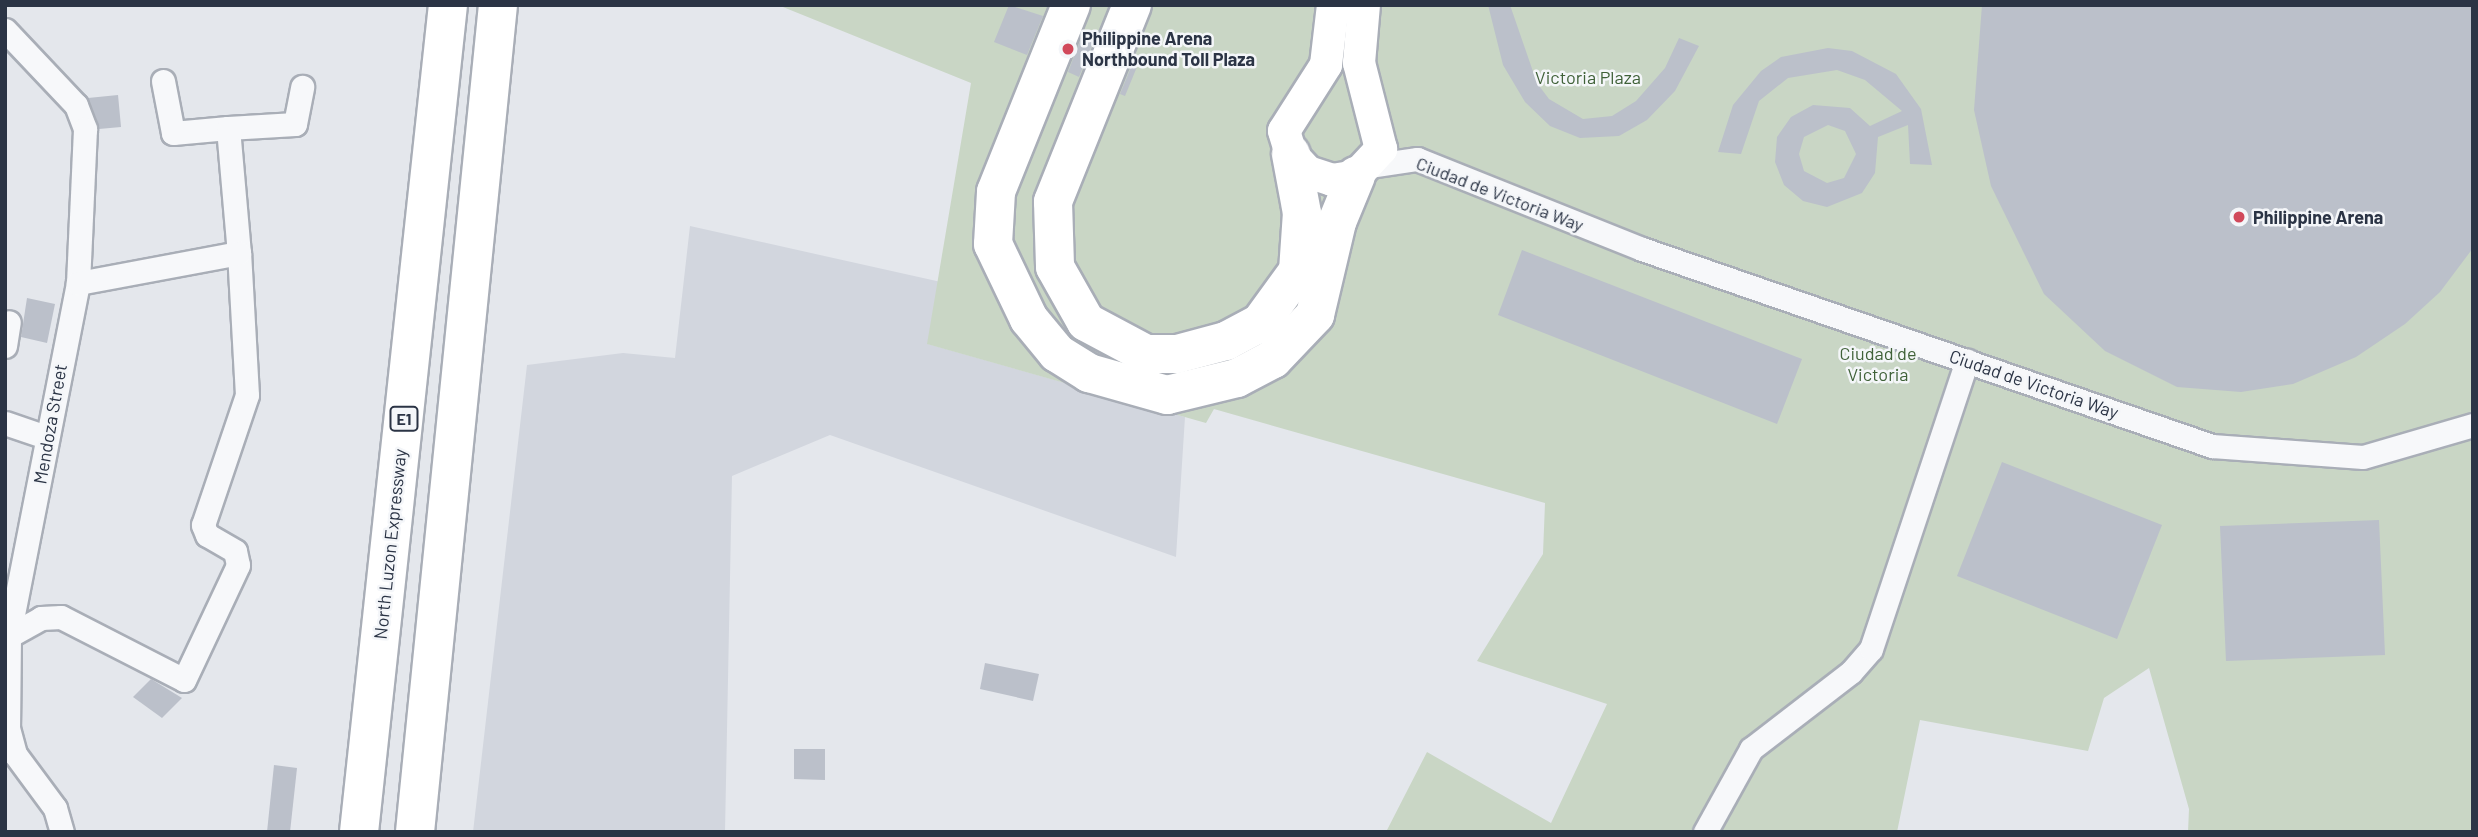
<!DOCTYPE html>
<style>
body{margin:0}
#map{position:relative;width:2478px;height:837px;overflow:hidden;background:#e4e7ec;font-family:Barlow,sans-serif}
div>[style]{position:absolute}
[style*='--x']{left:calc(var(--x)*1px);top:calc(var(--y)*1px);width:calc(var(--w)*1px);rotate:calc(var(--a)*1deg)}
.built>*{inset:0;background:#d2d6de}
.green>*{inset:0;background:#c9d6c5}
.building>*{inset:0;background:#bbc0ca}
.roads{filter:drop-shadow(2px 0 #a9aeb7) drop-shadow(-2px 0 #a9aeb7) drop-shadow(0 2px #a9aeb7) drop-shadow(0 -2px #a9aeb7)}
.street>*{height:23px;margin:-11.5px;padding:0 11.5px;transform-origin:11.5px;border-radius:11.5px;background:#f7f8fa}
.secondary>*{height:32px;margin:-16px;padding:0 16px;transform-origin:16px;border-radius:16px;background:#fff}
.highway>*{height:38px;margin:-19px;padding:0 19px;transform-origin:19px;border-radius:19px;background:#fff}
.dots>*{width:19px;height:19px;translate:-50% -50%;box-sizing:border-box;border:4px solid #f4f6f9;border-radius:50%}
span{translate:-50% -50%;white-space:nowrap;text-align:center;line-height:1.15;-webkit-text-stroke:5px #f4f6f9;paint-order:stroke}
.shield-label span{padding:2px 5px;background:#f4f6f9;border:2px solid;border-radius:5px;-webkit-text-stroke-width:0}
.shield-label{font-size:16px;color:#2b3445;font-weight:700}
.poi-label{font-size:18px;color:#2b3445;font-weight:700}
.left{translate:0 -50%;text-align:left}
.park-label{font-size:18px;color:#3f6138}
.street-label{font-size:18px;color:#2b3445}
.frame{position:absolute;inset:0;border:7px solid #2b3445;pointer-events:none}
</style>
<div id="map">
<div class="built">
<i style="clip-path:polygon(690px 226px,941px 282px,928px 344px,1185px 417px,1176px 557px,830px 435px,732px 476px,725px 832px,473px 832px,527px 365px,623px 353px,675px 358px)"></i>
</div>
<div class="green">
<i style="clip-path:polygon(778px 5px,2473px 5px,2473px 832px,2188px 832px,2189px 809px,2149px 668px,2104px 698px,2088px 751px,1920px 720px,1897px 832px,1386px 832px,1427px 752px,1551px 823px,1607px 704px,1477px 661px,1543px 554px,1545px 503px,1214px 409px,1206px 423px,927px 344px,971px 83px)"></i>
</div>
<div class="building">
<i style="clip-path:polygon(1009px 5px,1043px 16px,1027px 55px,994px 42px)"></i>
<i style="clip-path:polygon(1488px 5px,1510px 5px,1537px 83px,1549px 99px,1583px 119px,1612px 116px,1636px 101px,1665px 68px,1679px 38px,1699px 46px,1675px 91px,1647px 120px,1619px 136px,1580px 138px,1550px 126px,1525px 102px,1503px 65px)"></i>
<i style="clip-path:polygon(1982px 5px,2473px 5px,2473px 248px,2440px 292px,2405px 324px,2356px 357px,2293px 384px,2241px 392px,2177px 387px,2105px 351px,2044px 294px,1991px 186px,1974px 110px)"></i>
<i style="clip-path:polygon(1083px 33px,1095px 38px,1079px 77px,1068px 72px)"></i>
<i style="clip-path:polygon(evenodd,1828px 48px,1852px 51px,1896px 74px,1921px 109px,1932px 165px,1910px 164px,1908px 125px,1878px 137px,1875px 173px,1862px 193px,1827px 207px,1803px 201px,1784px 185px,1775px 162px,1777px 137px,1791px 117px,1813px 105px,1850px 108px,1870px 126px,1902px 111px,1865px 80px,1837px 70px,1788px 78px,1759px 101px,1741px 154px,1718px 152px,1733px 105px,1761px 71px,1781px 57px,1828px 48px,1828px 125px,1845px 131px,1856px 154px,1844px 178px,1827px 183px,1804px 171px,1799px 154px,1804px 137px,1828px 125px)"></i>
<i style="clip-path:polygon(1136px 55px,1141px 57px,1125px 96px,1120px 94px)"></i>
<i style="clip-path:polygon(118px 95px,121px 127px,99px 129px,88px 98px)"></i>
<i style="clip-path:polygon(1522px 250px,1802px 359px,1777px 424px,1498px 315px)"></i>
<i style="clip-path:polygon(27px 298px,55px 304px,47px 343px,21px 337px)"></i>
<i style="clip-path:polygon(2002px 462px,2162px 525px,2117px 639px,1957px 576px)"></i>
<i style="clip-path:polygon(2379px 520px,2385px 655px,2226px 661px,2220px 526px)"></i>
<i style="clip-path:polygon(985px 663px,1039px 674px,1033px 701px,980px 689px)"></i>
<i style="clip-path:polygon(151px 679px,182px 698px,162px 718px,133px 697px)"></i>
<i style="clip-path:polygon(794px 749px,825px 749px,825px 780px,794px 779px)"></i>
<i style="clip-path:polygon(274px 765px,297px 768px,290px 832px,267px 832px)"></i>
</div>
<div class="roads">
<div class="street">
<i style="--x:5;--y:30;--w:103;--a:46.6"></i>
<i style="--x:76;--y:105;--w:26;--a:69"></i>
<i style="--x:85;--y:129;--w:154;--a:92.6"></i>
<i style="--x:78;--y:283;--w:360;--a:101.1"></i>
<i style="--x:9;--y:636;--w:92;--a:90.6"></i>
<i style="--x:8;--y:728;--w:27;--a:75"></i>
<i style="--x:15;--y:754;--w:67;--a:53.5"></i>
<i style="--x:55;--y:808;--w:25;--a:74"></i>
<i style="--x:163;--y:81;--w:53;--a:79.1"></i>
<i style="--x:173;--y:133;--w:55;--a:-5.2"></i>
<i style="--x:228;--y:128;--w:125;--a:85"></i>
<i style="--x:228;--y:128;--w:67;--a:-3.4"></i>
<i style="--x:295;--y:124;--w:38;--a:-79"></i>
<i style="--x:1369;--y:166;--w:49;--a:-8.3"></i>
<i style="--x:1417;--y:159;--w:242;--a:21.8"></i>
<i style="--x:1642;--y:249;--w:603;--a:19.07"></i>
<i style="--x:2212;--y:446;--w:151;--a:4.2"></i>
<i style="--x:2363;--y:457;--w:115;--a:-16.2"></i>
<i style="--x:5;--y:346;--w:24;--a:-81"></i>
<i style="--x:5;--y:423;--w:43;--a:18.9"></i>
<i style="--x:9;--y:636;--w:37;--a:-29"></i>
<i style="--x:41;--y:618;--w:20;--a:-3"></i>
<i style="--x:61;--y:617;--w:138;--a:27.1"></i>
<i style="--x:184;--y:680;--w:127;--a:-64.8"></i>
<i style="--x:238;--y:565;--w:14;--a:-102"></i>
<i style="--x:235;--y:551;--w:32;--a:-150"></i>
<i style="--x:207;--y:535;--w:11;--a:-112"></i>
<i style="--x:203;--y:525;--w:137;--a:-71.3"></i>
<i style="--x:247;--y:395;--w:142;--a:-93.2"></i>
<i style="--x:239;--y:253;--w:164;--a:169.4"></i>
<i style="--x:1705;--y:832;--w:95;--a:-61"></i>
<i style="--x:1751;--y:749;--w:126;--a:-37.6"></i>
<i style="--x:1851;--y:672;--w:30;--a:-49"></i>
<i style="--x:1871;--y:649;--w:304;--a:-71.6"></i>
</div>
<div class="secondary">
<i style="--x:1333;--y:5;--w:60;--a:96.7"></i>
<i style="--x:1326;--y:65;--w:78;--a:122.5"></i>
<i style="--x:1284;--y:131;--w:24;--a:73"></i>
<i style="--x:1291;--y:154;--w:25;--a:47"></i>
<i style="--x:1308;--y:172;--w:25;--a:18"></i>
<i style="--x:1332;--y:180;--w:24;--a:-9"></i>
<i style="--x:1356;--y:176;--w:37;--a:-47"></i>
<i style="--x:1381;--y:149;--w:89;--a:-104.3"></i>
<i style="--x:1359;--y:63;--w:58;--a:-85.1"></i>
</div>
<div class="highway">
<i style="--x:1071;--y:5;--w:201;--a:111.9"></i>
<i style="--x:996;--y:192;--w:52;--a:93.3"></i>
<i style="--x:993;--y:244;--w:83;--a:64.4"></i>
<i style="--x:1029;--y:319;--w:44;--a:50.5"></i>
<i style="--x:1057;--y:353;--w:38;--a:32"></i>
<i style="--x:1089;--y:373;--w:81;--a:15.8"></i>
<i style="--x:1167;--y:395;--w:72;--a:-13.7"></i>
<i style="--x:1237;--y:378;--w:41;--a:-27.8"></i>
<i style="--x:1273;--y:359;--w:61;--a:-46.3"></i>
<i style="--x:1315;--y:315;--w:96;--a:-76.7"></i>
<i style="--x:1337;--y:222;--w:50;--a:-67.6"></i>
<i style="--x:1132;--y:5;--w:212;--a:111.9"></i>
<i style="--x:1053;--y:202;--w:65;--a:88.2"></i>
<i style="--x:1055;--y:267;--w:63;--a:60.6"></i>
<i style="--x:1086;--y:322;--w:68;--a:28.1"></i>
<i style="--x:1146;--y:354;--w:31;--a:0"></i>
<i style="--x:1177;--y:354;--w:51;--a:-14.9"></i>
<i style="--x:1226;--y:341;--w:40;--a:-28"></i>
<i style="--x:1261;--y:322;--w:63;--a:-54"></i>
<i style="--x:1298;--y:271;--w:58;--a:-86.1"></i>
<i style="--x:1302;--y:213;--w:60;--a:-100.6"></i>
<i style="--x:359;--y:832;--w:832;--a:-83.86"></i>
<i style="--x:415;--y:832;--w:831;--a:-84.27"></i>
</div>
</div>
<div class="dots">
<i style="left:1068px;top:49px;background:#d1495b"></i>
<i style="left:2239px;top:217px;background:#d1495b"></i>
</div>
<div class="shield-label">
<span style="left:404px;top:419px">E1</span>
</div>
<div class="poi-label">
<span class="left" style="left:1082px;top:49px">Philippine Arena<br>Northbound Toll Plaza</span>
<span class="left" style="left:2253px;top:217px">Philippine Arena</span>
</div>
<div class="park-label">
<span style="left:1588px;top:77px">Victoria Plaza</span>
<span style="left:1878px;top:364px">Ciudad de<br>Victoria</span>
</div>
<div class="street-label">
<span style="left:1500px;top:194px;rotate:21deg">Ciudad de Victoria Way</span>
<span style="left:2034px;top:384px;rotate:19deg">Ciudad de Victoria Way</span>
<span style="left:50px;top:424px;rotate:-80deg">Mendoza Street</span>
<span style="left:390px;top:544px;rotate:-84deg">North Luzon Expressway</span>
</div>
<div class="frame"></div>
</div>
